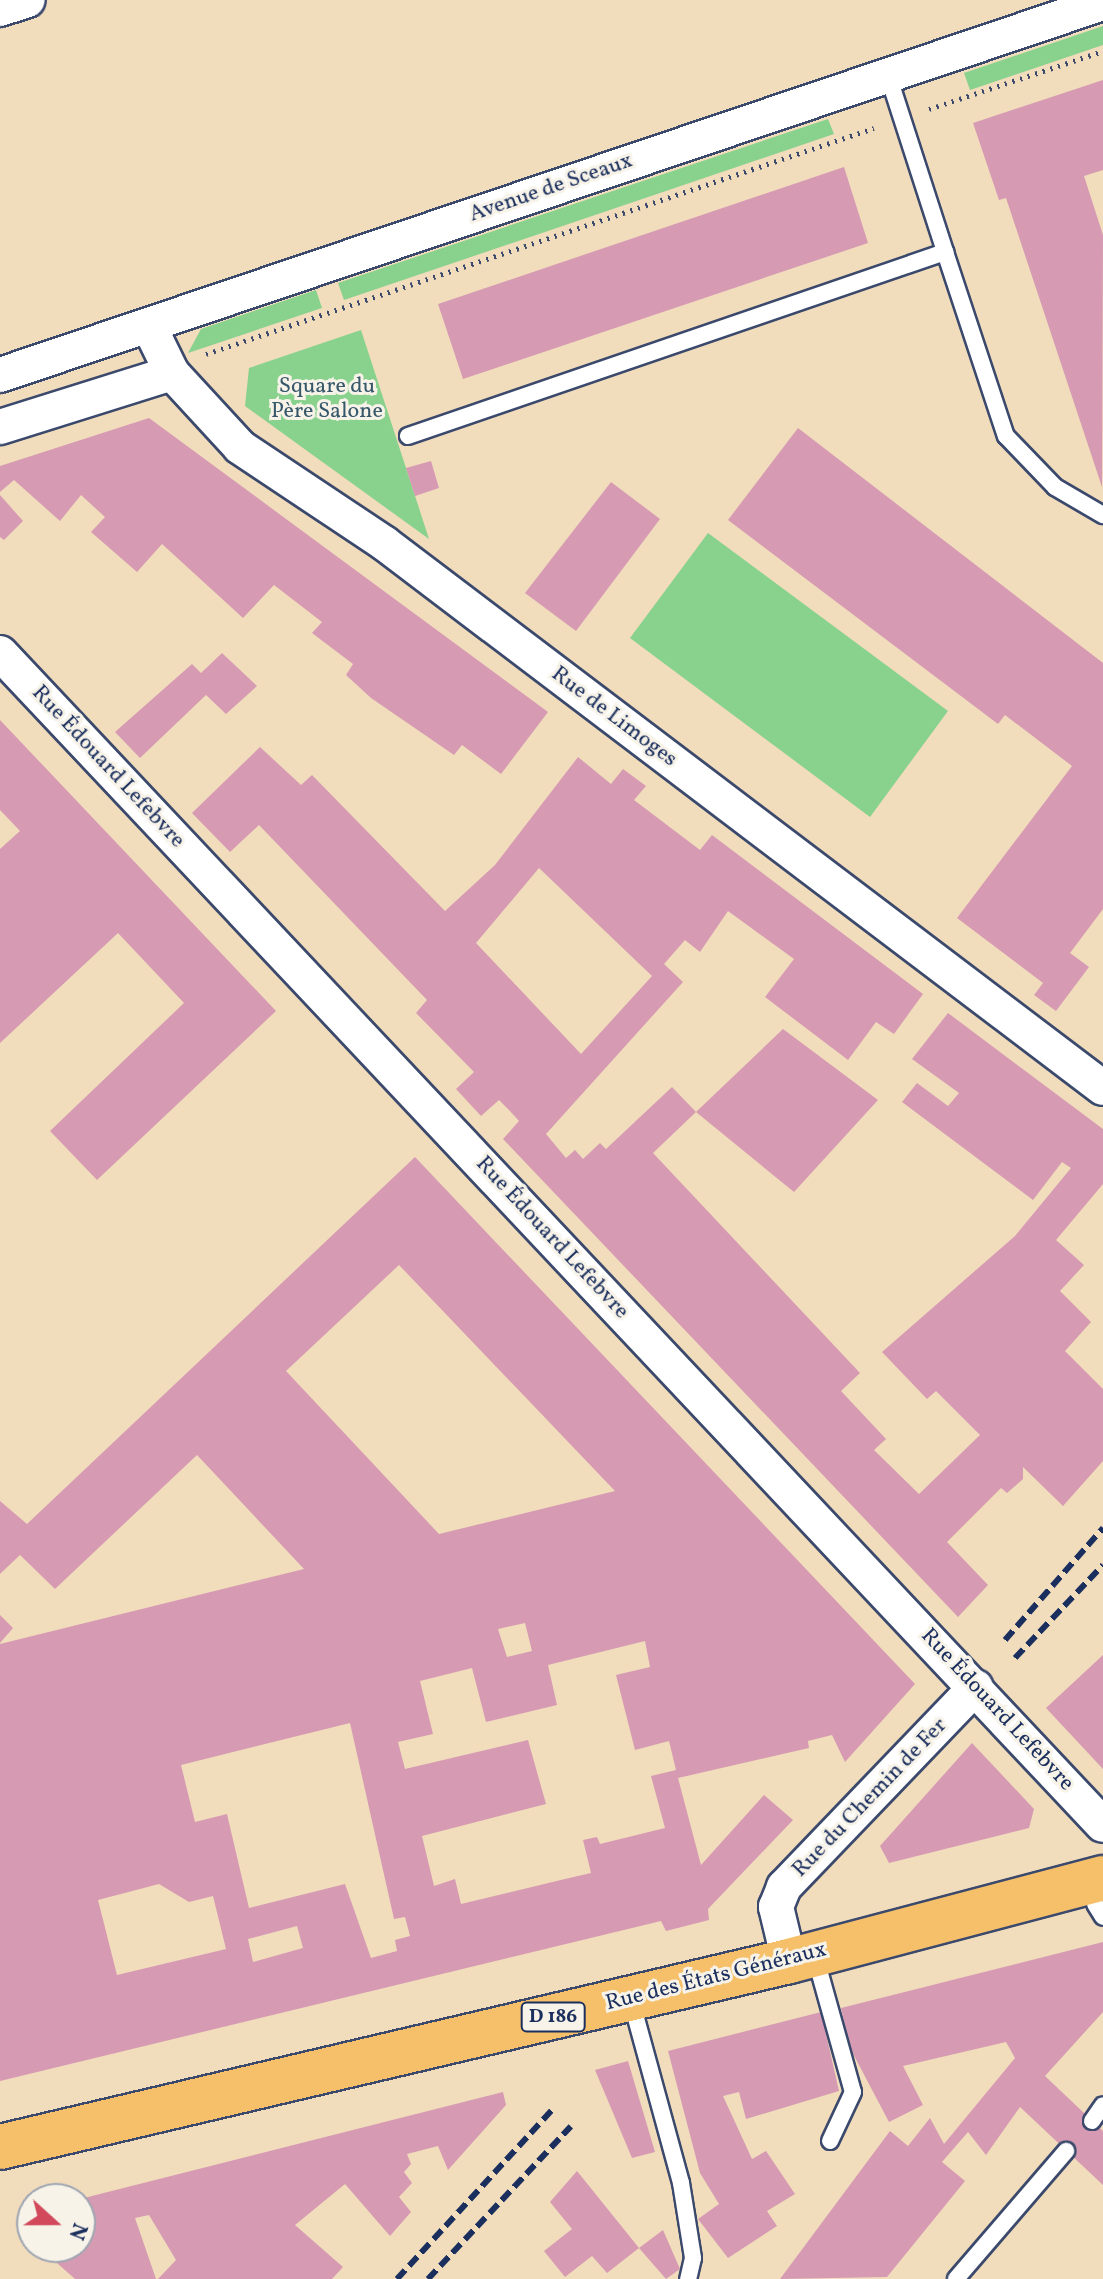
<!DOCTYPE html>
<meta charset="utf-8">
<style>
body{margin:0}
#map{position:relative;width:1103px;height:2279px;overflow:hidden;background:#f1dcbc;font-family:Vollkorn,serif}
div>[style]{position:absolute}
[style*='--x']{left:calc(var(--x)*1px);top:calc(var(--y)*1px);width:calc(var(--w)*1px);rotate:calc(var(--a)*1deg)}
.green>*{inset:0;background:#89d28d}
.building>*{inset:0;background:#d69bb3}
.path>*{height:5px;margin-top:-2.5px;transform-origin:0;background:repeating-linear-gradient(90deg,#3b496c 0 2px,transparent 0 8px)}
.roads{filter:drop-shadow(2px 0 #3b496c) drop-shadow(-2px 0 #3b496c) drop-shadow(0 2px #3b496c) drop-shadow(0 -2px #3b496c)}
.service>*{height:16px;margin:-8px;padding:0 8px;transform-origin:8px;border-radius:8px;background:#fff}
.minor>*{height:34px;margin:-17px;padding:0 17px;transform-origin:17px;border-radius:17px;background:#fff}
.primary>*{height:44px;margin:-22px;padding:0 22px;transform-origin:22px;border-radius:22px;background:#f6c06b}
.rail>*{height:6px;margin-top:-3px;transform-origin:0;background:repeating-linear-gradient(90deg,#1b2f5e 0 12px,transparent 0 18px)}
span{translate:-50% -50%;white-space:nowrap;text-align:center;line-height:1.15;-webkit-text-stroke:6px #f7f3e8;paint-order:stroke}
.shield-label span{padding:2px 6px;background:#f7f3e8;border:2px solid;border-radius:6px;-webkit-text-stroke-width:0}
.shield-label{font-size:20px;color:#1b2f5e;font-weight:700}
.street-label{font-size:22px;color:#1b2f5e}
.park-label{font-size:22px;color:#36586a}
.north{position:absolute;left:16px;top:2183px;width:80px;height:80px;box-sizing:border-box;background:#f7f3e8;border:2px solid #9fa5b1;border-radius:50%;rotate:111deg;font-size:22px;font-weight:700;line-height:32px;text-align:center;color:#1b2f5e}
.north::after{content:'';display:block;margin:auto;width:28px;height:36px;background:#d1495b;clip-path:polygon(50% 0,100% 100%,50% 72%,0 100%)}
</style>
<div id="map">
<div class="green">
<i style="clip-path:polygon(1103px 26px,1103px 45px,970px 90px,964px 73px)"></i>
<i style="clip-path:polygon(828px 119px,834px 134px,344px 300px,338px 283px)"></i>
<i style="clip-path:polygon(316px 290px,322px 308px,188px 353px,201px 329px)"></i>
<i style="clip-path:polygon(361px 330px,406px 468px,429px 539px,245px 406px,249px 368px)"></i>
<i style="clip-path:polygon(708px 533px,948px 711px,870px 817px,630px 638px)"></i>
</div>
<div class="building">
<i style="clip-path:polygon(1103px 80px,1103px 170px,1084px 176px,1103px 235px,1102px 487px,1006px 198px,999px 200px,973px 123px)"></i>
<i style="clip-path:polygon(844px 167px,868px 243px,463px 379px,438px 304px)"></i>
<i style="clip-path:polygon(149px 418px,548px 712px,501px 774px,462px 745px,454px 755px,371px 698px,346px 675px,353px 664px,312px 633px,322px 622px,274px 585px,243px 618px,162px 544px,137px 572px,91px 532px,105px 517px,81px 495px,60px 521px,14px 480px,0 492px,0 466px)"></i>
<i style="clip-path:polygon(798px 428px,1103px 663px,1103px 909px,1070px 953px,1089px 967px,1056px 1011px,1034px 995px,1043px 983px,957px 918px,1072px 766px,1005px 715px,998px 724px,728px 520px)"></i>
<i style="clip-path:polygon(431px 461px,439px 488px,415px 496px,406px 468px)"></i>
<i style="clip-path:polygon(611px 482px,660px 519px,576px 631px,525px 593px)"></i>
<i style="clip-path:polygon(0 495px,23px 521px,4px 540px,0 537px)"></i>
<i style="clip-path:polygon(222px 653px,257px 686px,226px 714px,206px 695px,140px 758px,115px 732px,192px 664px,201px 673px)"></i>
<i style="clip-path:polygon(0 720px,276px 1011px,97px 1180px,50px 1131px,184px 1003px,118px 933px,0 1043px,0 849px,20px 831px,0 810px)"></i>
<i style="clip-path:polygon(evenodd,260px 747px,301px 785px,312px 775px,445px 911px,495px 865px,578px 757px,611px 784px,623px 769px,646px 786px,634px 800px,700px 850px,712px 835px,923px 994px,894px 1034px,876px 1022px,848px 1060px,765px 997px,794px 959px,728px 911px,700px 952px,685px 940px,664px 964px,683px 982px,546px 1134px,566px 1158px,575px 1150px,583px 1159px,600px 1143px,606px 1149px,672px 1087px,696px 1112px,653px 1153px,860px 1373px,841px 1391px,886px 1439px,874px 1450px,919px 1494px,980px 1435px,936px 1391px,927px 1399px,882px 1352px,1015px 1236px,1071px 1168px,1062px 1162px,1033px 1200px,902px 1102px,917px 1083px,948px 1106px,959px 1093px,912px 1059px,948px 1013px,1103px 1129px,1103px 1184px,1056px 1240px,1084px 1265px,1060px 1291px,1091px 1322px,1065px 1351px,1103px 1389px,1103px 1461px,1063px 1506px,1023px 1467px,1023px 1479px,1007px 1493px,1001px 1488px,947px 1542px,988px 1585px,958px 1617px,503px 1139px,519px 1121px,509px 1110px,499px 1100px,481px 1116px,456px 1089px,474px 1072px,416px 1013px,427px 1000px,259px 825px,230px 852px,192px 813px,260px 747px,539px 868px,652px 976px,581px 1054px,476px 943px,539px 868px)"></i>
<i style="clip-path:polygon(783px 1029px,878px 1100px,794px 1192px,696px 1112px)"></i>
<i style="clip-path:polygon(evenodd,415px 1157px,915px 1684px,845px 1762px,832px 1735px,808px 1741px,809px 1748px,678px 1778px,701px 1865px,764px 1795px,793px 1820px,708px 1909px,709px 1920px,666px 1931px,661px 1921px,0 2081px,0 1644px,304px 1569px,197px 1455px,55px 1589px,20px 1555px,0 1574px,0 1501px,27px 1524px,415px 1157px,399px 1265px,615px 1491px,439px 1534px,286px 1371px,399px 1265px,415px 1157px,525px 1623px,532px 1651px,507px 1657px,498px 1629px,525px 1623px,415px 1157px,645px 1641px,650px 1667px,616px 1675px,635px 1750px,669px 1741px,676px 1770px,651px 1776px,665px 1828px,600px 1844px,597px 1837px,583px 1840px,591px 1873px,565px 1879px,461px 1904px,455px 1879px,434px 1886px,422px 1836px,546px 1804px,528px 1740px,405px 1769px,398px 1742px,433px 1734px,420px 1681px,472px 1668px,486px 1722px,557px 1705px,548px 1665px,645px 1641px,415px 1157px,350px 1723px,394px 1919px,405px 1917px,410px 1936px,395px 1940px,397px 1951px,371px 1958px,345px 1884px,249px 1908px,227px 1814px,195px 1822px,181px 1765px,350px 1723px,415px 1157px,159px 1884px,189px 1902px,213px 1896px,226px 1949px,117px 1975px,98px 1900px,159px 1884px,415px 1157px,297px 1926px,303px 1948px,253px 1962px,248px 1939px,297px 1926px)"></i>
<i style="clip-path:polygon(0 1615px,13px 1628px,0 1643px)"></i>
<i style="clip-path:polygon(1103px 1655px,1103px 1769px,1046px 1708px)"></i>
<i style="clip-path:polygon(972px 1743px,1034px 1809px,1029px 1828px,889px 1863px,880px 1846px)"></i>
<i style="clip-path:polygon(1103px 1942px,1103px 2012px,1045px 2076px,1103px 2131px,1103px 2185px,1020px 2107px,986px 2155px,968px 2132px,942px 2162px,965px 2181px,887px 2277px,780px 2279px,890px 2131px,908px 2146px,930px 2118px,944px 2144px,1015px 2058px,1006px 2042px,903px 2066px,923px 2105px,889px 2122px,850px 2048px,841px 2008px)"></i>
<i style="clip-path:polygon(821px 2012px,839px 2091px,746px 2119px,739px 2092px,723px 2096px,752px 2159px,766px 2151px,795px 2194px,767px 2211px,777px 2226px,728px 2258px,698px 2219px,719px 2204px,700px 2173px,668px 2051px)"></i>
<i style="clip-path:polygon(628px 2061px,655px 2152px,632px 2158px,595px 2070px)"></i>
<i style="clip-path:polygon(503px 2092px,506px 2105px,448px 2170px,438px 2146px,407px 2154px,411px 2164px,404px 2172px,412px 2183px,399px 2197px,411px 2212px,390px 2236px,345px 2184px,295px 2225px,343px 2267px,332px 2279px,158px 2279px,176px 2260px,149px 2215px,135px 2218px,156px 2279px,75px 2279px,39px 2247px,80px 2247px,80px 2199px)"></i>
<i style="clip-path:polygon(577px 2171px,639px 2248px,607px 2273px,592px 2256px,565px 2277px,544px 2251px,572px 2229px,550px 2202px)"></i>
<i style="clip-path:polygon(32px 2211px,32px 2241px,22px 2232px,22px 2214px)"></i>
<i style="clip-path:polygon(663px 2230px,680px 2269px,666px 2279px,639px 2248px)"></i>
</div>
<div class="path">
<i style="--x:929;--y:109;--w:183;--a:-18.4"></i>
<i style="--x:206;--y:354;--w:705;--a:-18.69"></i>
</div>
<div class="roads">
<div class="service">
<i style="--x:888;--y:75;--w:186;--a:72.1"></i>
<i style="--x:408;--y:436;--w:568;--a:-18.91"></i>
<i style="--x:945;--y:252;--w:194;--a:71.7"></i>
<i style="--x:1006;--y:436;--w:71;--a:46.1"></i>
<i style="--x:1055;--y:487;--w:56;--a:30.3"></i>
<i style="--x:1095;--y:1904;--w:15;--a:58"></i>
<i style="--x:815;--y:1956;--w:141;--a:74.4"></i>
<i style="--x:853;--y:2092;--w:54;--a:115.1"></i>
<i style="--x:631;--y:2000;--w:190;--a:74.7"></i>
<i style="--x:681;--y:2183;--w:76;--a:80.9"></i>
<i style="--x:693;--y:2258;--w:22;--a:103"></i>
<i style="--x:1092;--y:2121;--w:19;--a:-55"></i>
<i style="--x:956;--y:2279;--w:169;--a:-49.3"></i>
</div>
<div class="minor">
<i style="--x:0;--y:9;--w:29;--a:-18"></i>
<i style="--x:149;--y:326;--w:52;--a:63.9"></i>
<i style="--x:172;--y:373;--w:100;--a:47.4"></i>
<i style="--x:240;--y:447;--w:173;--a:33.7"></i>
<i style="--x:384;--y:543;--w:902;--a:37.16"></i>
<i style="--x:0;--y:375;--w:1164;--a:-18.64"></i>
<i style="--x:0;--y:427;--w:180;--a:-17.4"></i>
<i style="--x:0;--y:653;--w:1609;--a:46.74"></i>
<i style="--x:789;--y:1961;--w:56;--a:-103.5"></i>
<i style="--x:776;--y:1907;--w:22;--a:-68"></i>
<i style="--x:784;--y:1887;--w:277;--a:-46.2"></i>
</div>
<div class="primary">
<i style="--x:0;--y:2147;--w:811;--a:-13.26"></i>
<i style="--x:789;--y:1961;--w:325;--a:-14.8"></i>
</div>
</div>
<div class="rail">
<i style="--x:1005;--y:1640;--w:149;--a:-48.8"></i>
<i style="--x:1015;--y:1658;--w:128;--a:-46.6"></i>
<i style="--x:397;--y:2279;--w:229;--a:-47.5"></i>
<i style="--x:428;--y:2279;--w:209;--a:-46.9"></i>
</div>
<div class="shield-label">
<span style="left:553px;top:2017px">D 186</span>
</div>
<div class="street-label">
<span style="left:551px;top:188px;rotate:-19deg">Avenue de Sceaux</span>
<span style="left:614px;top:717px;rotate:37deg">Rue de Limoges</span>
<span style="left:108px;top:767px;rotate:47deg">Rue Édouard Lefebvre</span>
<span style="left:552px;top:1238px;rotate:47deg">Rue Édouard Lefebvre</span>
<span style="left:997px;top:1710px;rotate:47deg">Rue Édouard Lefebvre</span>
<span style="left:870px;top:1798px;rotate:-46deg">Rue du Chemin de Fer</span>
<span style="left:716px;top:1977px;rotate:-14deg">Rue des États Généraux</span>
</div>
<div class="park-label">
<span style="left:327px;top:399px">Square du<br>Père Salone</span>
</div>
<div class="north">N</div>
</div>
